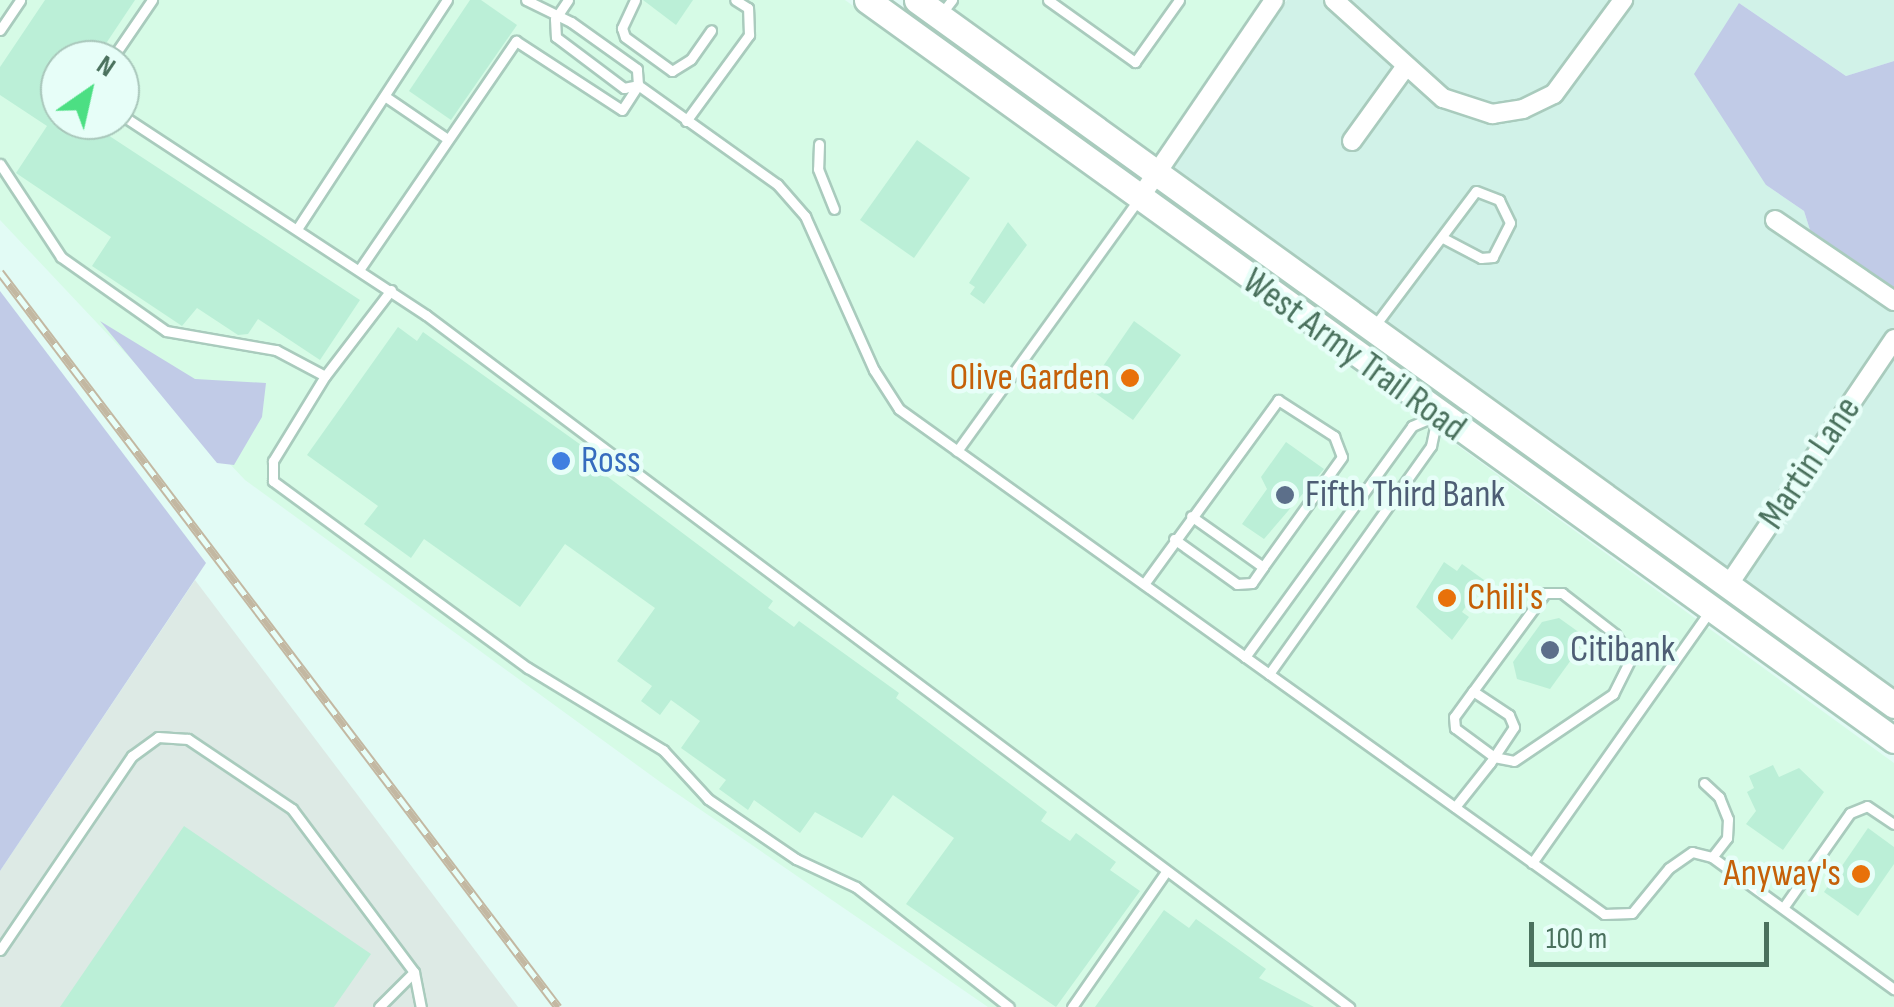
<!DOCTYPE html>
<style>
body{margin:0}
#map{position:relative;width:1894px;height:1007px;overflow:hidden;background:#e2fbf5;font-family:"Sofia Sans Condensed",sans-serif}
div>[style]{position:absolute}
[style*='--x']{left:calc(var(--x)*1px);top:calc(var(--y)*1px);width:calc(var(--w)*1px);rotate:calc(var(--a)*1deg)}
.residential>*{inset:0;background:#d1f2e8}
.commercial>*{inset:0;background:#d6fbe6}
.industrial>*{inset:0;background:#ddeae5}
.green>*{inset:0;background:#c1cbe7}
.building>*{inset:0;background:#bbefd7}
.roads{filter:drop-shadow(2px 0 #a9cbbd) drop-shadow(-2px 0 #a9cbbd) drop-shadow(0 2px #a9cbbd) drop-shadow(0 -2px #a9cbbd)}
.lane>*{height:9px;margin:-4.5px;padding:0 4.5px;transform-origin:4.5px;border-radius:4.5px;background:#fff}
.street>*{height:18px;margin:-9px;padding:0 9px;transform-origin:9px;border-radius:9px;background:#fff}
.secondary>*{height:25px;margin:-12.5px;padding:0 12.5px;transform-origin:12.5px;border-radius:12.5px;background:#fff}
.rail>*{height:9px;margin-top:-4.5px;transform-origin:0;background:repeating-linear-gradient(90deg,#e7fef8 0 15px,#c3b8a2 0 30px);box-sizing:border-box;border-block:2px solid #c3b8a2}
.dots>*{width:28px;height:28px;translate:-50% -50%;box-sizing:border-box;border:5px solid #e7fef8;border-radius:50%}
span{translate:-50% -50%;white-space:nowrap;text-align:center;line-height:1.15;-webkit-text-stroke:9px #e7fef8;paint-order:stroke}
.street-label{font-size:38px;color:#4a715d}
.food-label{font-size:38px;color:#c56008}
.right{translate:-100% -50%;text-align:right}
.left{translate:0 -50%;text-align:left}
.shop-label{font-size:38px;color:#366cbe}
.service-label{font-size:38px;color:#4e5e75}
.north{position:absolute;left:40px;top:40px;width:100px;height:100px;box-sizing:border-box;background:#e7fef8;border:2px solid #a8c6ba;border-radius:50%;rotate:34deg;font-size:28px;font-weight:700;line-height:40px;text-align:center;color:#4a715d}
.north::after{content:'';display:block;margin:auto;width:35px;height:45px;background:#4cdf83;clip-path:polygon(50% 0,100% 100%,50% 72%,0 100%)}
.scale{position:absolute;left:1529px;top:922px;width:240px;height:45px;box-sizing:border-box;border:5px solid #4a715d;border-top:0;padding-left:12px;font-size:30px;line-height:35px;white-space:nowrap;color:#4a715d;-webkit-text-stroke:8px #e7fef8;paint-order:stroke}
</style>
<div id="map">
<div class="residential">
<i style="clip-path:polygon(1287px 0,1894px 0,1894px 61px,1846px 76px,1739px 3px,1766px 185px,1804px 211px,1810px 230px,1894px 289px,1894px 694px,1172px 168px)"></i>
</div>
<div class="commercial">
<i style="clip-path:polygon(evenodd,0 0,845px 0,1894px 763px,1894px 1007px,988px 1007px,663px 784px,245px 480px,0 220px,0 0,60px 60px,120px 60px,120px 120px,60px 120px,60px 60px)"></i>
<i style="clip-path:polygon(931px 0,1265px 0,1154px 165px)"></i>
</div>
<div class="industrial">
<i style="clip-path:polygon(195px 580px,518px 1007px,0 1007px,0 871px)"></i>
</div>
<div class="green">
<i style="clip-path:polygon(1739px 3px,1846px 76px,1894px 61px,1894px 289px,1810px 230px,1804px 211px,1766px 185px,1694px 74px)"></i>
<i style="clip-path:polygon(0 291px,206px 563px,0 871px)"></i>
<i style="clip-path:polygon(100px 321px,195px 379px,266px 383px,262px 417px,234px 465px,217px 463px)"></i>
</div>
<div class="building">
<i style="clip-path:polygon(45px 0,135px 0,95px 60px,60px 60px,60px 120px,85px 120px,360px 300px,320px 360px,258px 319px,248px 334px,238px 335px,197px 308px,182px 326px,92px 266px,111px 237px,16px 173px,47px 126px,0 95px,0 67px)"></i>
<i style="clip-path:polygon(470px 0,481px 0,517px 25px,451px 120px,409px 91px)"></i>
<i style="clip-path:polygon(643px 0,693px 0,676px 25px)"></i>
<i style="clip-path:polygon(917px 140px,970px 178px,914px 258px,860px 220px)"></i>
<i style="clip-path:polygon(1008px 222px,1027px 245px,984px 304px,970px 294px,975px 287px,969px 283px)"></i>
<i style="clip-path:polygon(1134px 321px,1181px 355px,1133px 420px,1088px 388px)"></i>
<i style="clip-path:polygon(398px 327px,417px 341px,423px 332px,602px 460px,596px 468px,773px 601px,768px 608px,794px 627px,799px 621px,899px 693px,896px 698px,1047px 812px,1041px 821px,1070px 841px,1076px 833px,1116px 862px,1110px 870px,1140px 891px,1056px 1007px,906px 904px,954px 838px,893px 795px,862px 838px,815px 812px,800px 833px,754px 800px,748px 810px,719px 789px,726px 780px,681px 748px,700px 721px,671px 700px,660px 715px,641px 701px,652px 686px,617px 661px,655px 608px,565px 544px,520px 607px,424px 539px,411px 558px,364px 524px,378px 506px,307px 455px)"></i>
<i style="clip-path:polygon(1286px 442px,1324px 469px,1264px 539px,1242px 524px,1267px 489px,1261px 477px)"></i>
<i style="clip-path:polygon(1444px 562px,1457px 571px,1462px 564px,1484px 580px,1462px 612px,1469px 617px,1452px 640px,1416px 607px)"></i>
<i style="clip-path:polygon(1559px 618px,1587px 638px,1550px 689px,1517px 679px,1513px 662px,1542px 622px)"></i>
<i style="clip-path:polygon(1773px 765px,1779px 777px,1799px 768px,1824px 792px,1783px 850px,1746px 824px,1756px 811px,1747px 792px,1754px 788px,1749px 776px)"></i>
<i style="clip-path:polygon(184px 826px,371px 954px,334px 1007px,60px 1007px)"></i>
<i style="clip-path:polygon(1868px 828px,1894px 847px,1894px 864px,1858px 916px,1824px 892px)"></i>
<i style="clip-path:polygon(1164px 910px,1189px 928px,1196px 919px,1266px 969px,1259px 978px,1314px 1007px,1095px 1007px)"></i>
</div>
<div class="roads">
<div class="lane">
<i style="--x:568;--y:0;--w:23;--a:124"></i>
<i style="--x:555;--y:19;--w:18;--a:87"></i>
<i style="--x:556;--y:37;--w:85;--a:36.9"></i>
<i style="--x:624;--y:88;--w:14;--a:-12"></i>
<i style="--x:638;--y:85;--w:171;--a:35.5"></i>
<i style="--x:777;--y:184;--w:43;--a:48.8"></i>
<i style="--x:805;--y:216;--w:169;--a:65.9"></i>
<i style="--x:874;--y:370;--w:46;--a:57.3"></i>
<i style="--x:899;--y:409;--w:867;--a:35.61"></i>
<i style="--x:1604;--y:914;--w:28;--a:-2"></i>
<i style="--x:1632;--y:913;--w:58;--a:-50.6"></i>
<i style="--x:1669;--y:868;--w:28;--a:-35"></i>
<i style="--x:1692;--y:852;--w:21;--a:14"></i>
<i style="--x:1712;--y:857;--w:225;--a:36"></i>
<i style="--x:635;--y:0;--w:31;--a:115"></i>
<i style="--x:622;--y:28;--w:9;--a:72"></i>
<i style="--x:625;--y:37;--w:58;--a:35.9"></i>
<i style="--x:672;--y:71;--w:22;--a:-32"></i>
<i style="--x:691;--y:59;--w:35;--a:-55"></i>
<i style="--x:1048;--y:0;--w:107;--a:35.5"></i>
<i style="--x:1135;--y:62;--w:76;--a:-54.6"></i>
<i style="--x:941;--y:14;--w:18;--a:-52"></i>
<i style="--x:0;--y:30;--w:36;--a:-56"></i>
<i style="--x:111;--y:60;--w:73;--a:-55.7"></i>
<i style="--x:386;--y:97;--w:73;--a:34.3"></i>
<i style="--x:120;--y:114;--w:366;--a:33.3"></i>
<i style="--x:426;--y:315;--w:1154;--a:36.86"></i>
<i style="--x:686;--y:121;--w:107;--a:-53.8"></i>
<i style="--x:749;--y:35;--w:27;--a:-92"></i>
<i style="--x:748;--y:8;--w:15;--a:-148"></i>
<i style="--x:819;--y:144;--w:25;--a:92"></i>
<i style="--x:818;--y:169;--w:43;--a:68.2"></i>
<i style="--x:0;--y:164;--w:111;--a:56.7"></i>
<i style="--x:61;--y:257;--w:128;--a:35.2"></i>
<i style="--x:166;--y:331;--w:112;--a:9.8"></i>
<i style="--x:276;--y:350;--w:55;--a:28"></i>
<i style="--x:297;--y:229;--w:274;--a:-56.8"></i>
<i style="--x:359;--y:270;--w:278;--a:-55.6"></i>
<i style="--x:516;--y:41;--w:126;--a:33.1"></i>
<i style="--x:622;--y:110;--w:30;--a:-57"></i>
<i style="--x:638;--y:85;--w:16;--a:-94"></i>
<i style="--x:637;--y:69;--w:81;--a:-144.5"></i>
<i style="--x:571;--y:22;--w:50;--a:-153.9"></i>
<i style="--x:391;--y:290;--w:108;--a:127.5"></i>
<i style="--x:325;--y:376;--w:100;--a:121.5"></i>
<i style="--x:273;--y:461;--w:20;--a:90"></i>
<i style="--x:273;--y:481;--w:316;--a:36.3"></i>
<i style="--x:528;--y:668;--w:158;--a:31.3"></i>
<i style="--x:663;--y:750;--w:67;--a:47.4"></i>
<i style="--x:708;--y:799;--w:107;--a:34.3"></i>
<i style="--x:796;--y:859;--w:66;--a:25"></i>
<i style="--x:856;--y:887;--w:194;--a:38.1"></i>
<i style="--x:1373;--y:328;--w:171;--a:-53.1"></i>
<i style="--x:1476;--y:191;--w:25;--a:21"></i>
<i style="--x:1499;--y:200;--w:25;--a:64"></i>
<i style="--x:1510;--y:223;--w:38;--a:117"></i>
<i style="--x:1493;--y:257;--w:12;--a:175"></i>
<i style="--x:1481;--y:258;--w:43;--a:-152.2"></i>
<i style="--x:957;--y:451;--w:311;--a:-54.2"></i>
<i style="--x:1174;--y:539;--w:77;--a:35.5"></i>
<i style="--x:1237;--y:584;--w:15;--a:-4"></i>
<i style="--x:1252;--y:583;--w:19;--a:-55"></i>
<i style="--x:1263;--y:567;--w:88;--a:-144.7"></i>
<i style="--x:1144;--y:584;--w:228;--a:-53.9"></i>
<i style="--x:1278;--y:400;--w:67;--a:32.7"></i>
<i style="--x:1334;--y:436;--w:22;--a:69"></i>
<i style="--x:1342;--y:457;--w:135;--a:125.7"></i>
<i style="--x:1245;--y:657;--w:285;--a:-54.1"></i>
<i style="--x:1412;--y:426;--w:25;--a:-23"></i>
<i style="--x:1269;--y:674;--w:280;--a:-54.6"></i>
<i style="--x:1431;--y:446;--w:30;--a:-78"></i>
<i style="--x:1704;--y:783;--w:21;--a:43"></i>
<i style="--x:1719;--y:797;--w:24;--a:68"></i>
<i style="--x:1728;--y:819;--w:19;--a:93"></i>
<i style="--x:1727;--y:838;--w:24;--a:128"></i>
<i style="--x:1455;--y:807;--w:56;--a:-51.5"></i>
<i style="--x:1490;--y:763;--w:43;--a:-56.3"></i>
<i style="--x:1514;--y:727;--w:13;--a:-113"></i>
<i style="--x:1509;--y:715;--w:43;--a:-146.3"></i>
<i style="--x:1473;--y:691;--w:32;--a:126"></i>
<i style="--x:1454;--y:717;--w:11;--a:85"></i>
<i style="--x:1455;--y:728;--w:49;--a:36.6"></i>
<i style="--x:1494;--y:757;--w:20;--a:11"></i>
<i style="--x:1514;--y:761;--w:120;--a:-34.1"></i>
<i style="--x:1613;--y:694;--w:40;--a:-63.4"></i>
<i style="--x:1631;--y:658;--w:29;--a:-124"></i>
<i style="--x:1615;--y:634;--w:67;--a:-142.3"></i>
<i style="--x:1562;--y:593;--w:17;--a:180"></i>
<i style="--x:1545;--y:593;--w:122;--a:126.3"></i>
<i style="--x:1532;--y:863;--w:307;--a:-54.8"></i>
<i style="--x:1783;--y:908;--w:116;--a:-54.8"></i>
<i style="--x:1850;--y:813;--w:18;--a:-22"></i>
<i style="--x:1867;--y:806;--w:32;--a:34"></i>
<i style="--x:0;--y:950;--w:235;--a:-55.8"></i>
<i style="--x:132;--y:756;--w:32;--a:-36"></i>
<i style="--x:158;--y:737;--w:30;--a:4"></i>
<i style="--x:188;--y:739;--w:125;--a:33.9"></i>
<i style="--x:292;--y:809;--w:204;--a:53.2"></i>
<i style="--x:414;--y:972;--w:36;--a:79"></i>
<i style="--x:379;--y:1007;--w:49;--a:-45"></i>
<i style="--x:1072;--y:1007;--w:165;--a:-55.2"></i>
</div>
<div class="street">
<i style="--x:1334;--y:0;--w:147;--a:42"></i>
<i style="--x:1443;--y:98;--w:52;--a:18.1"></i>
<i style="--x:1492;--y:114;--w:31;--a:-9"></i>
<i style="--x:1523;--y:109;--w:34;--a:-26"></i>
<i style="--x:1554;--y:94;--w:117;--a:-53.7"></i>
<i style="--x:1352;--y:141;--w:92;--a:-54.2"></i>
<i style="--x:1139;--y:199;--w:240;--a:-55.8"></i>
<i style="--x:1775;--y:220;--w:144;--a:34.2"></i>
<i style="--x:1727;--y:587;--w:299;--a:-56"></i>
</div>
<div class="secondary">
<i style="--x:867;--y:0;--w:1266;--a:35.77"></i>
<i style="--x:917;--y:0;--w:1205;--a:35.81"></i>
</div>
</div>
<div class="rail">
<i style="--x:0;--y:272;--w:923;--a:52.79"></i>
</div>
<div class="dots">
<i style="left:1130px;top:378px;background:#e8710a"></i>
<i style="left:561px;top:461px;background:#3f7fe0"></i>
<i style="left:1285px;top:495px;background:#5c6f8a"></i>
<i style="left:1447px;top:598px;background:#e8710a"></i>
<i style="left:1550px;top:650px;background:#5c6f8a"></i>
<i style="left:1861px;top:874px;background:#e8710a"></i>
</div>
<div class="street-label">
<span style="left:1354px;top:355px;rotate:36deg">West Army Trail Road</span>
<span style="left:1810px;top:463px;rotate:-56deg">Martin Lane</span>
</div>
<div class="food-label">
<span class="right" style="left:1110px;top:378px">Olive Garden</span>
<span class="left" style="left:1467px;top:598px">Chili's</span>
<span class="right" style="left:1841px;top:874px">Anyway's</span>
</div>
<div class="shop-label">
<span class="left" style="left:581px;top:461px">Ross</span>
</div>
<div class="service-label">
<span class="left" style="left:1305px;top:495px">Fifth Third Bank</span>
<span class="left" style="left:1570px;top:650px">Citibank</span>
</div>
<div class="north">N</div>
<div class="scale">100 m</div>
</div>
